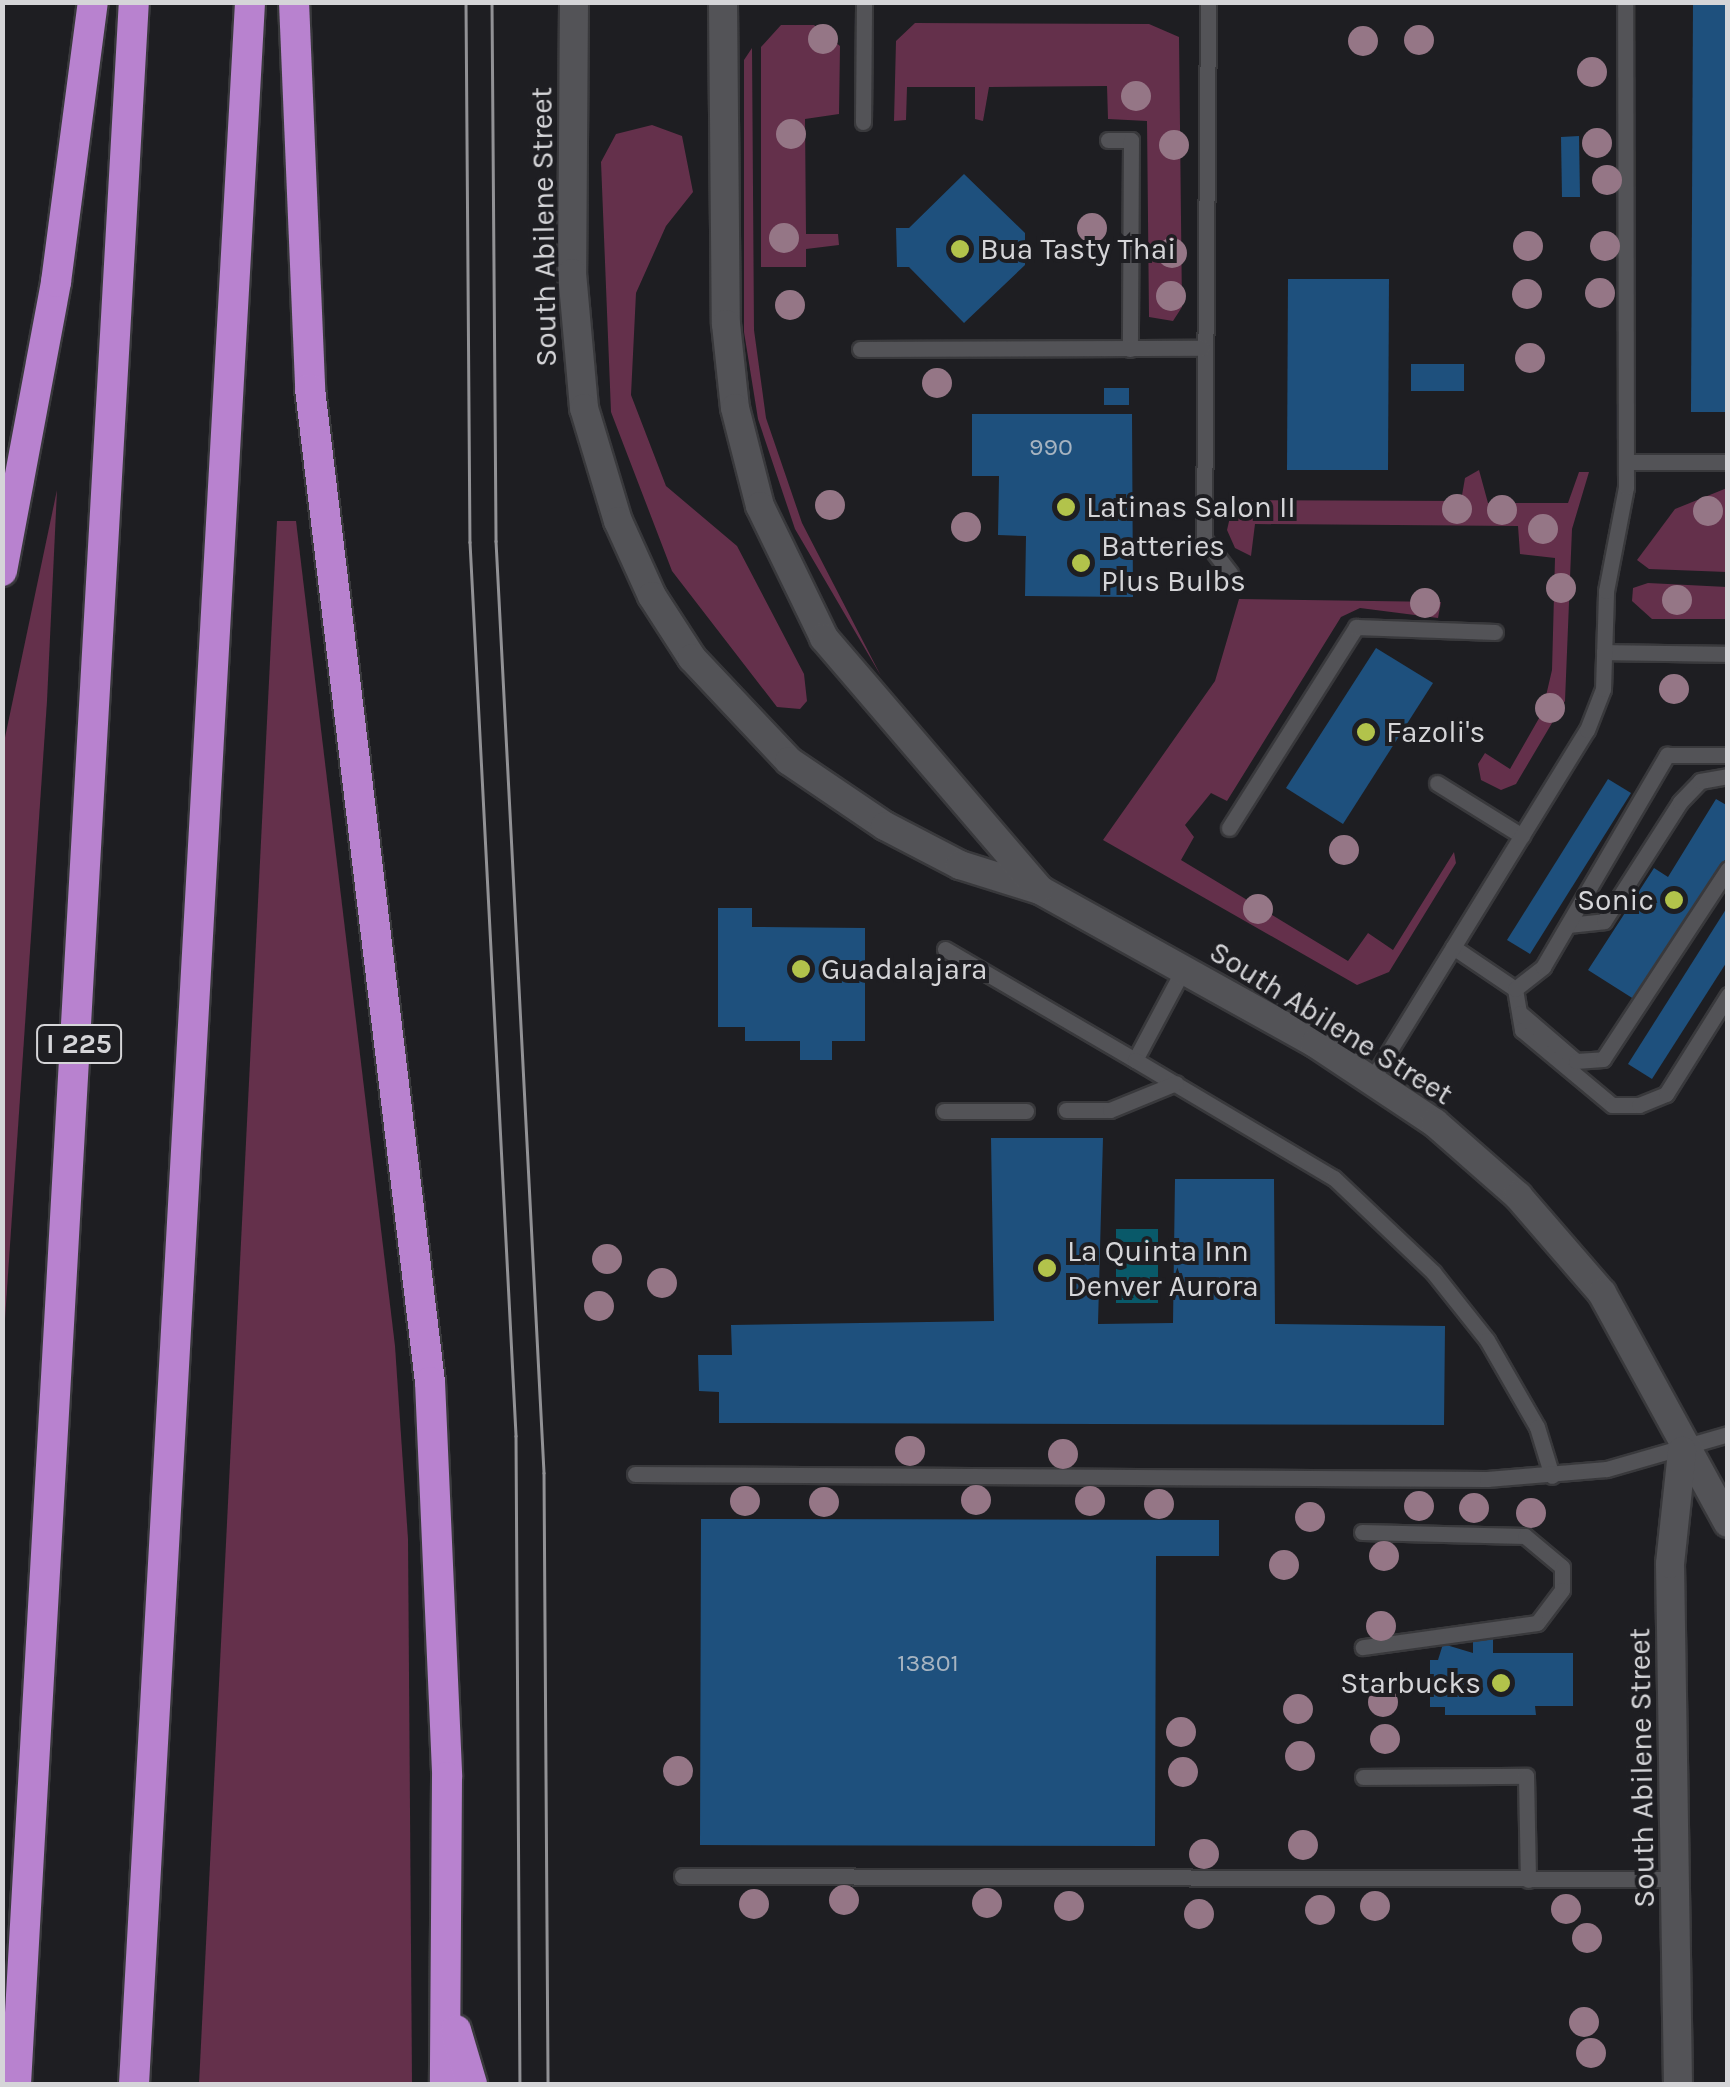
<!DOCTYPE html>
<style>
body{margin:0}
#map{position:relative;width:1730px;height:2087px;overflow:hidden;background:#1e1e22;font-family:Karla,sans-serif}
div>[style]{position:absolute}
[style*='--x']{left:calc(var(--x)*1px);top:calc(var(--y)*1px);width:calc(var(--w)*1px);rotate:calc(var(--a)*1deg)}
.green>*{inset:0;background:#64304b}
.water>*{inset:0;background:#095969}
.building>*{inset:0;background:#1e507d}
.roads{filter:drop-shadow(2px 0 #39393c) drop-shadow(-2px 0 #39393c) drop-shadow(0 2px #39393c) drop-shadow(0 -2px #39393c)}
.service>*{height:15px;margin:-7.5px;padding:0 7.5px;transform-origin:7.5px;border-radius:7.5px;background:#535357}
.secondary>*{height:28px;margin:-14px;padding:0 14px;transform-origin:14px;border-radius:14px;background:#535357}
.motorway>*{height:30px;margin:-15px;padding:0 15px;transform-origin:15px;border-radius:15px;background:#b882cf}
.tram>*{height:2.5px;margin:-1.25px;padding:0 1.25px;transform-origin:1.25px;border-radius:1.25px;background:#919195}
.trees>*{width:30px;height:30px;margin:-15px;border-radius:50%;background:#957686}
.dots>*{width:28px;height:28px;translate:-50% -50%;box-sizing:border-box;border:5px solid #1e1e22;border-radius:50%}
span{translate:-50% -50%;white-space:nowrap;text-align:center;line-height:1.15;-webkit-text-stroke:8px #1e1e22;paint-order:stroke}
.number-label{font-size:25px;color:#a7b4c1}
.number-label span{-webkit-text-stroke-width:0}
.shield-label span{padding:2px 8px;background:#1e1e22;border:2px solid;border-radius:8px;-webkit-text-stroke-width:0}
.shield-label{font-size:28px;color:#d5d5d8;font-weight:700}
.street-label{font-size:30px;color:#d5d5d8}
.poi-label{font-size:30px;color:#d5d5d8}
.left{translate:0 -50%;text-align:left}
.right{translate:-100% -50%;text-align:right}
.frame{position:absolute;inset:0;border:5px solid #d5d5d8;pointer-events:none}
</style>
<div id="map">
<div class="green">
<i style="clip-path:polygon(915px 23px,1149px 24px,1179px 37px,1182px 307px,1173px 321px,1149px 317px,1147px 121px,1108px 119px,1107px 86px,989px 87px,983px 121px,975px 119px,975px 87px,907px 87px,906px 120px,894px 121px,896px 41px)"></i>
<i style="clip-path:polygon(781px 25px,814px 25px,840px 46px,839px 114px,805px 119px,806px 234px,838px 234px,839px 245px,806px 249px,806px 267px,761px 267px,761px 47px)"></i>
<i style="clip-path:polygon(752px 48px,754px 330px,766px 418px,802px 523px,881px 676px,795px 529px,758px 419px,744px 332px,744px 60px)"></i>
<i style="clip-path:polygon(652px 125px,682px 136px,693px 192px,666px 226px,636px 293px,631px 395px,666px 486px,737px 546px,804px 674px,807px 701px,800px 709px,777px 707px,672px 571px,611px 412px,601px 162px,616px 134px)"></i>
<i style="clip-path:polygon(1479px 470px,1488px 503px,1568px 503px,1579px 472px,1589px 472px,1572px 529px,1565px 701px,1516px 784px,1501px 790px,1481px 780px,1478px 764px,1485px 753px,1510px 769px,1542px 713px,1552px 670px,1555px 558px,1520px 554px,1518px 526px,1255px 524px,1251px 556px,1235px 548px,1227px 530px,1234px 500px,1461px 501px,1465px 478px)"></i>
<i style="clip-path:polygon(1727px 488px,1727px 572px,1649px 569px,1637px 560px,1675px 509px)"></i>
<i style="clip-path:polygon(57px 490px,47px 701px,3px 1348px,3px 747px)"></i>
<i style="clip-path:polygon(277px 521px,296px 521px,395px 1346px,408px 1539px,412px 2084px,199px 2084px)"></i>
<i style="clip-path:polygon(1648px 583px,1727px 587px,1727px 619px,1652px 619px,1632px 601px,1633px 588px)"></i>
<i style="clip-path:polygon(1239px 599px,1441px 602px,1438px 618px,1360px 608px,1341px 617px,1227px 801px,1211px 793px,1185px 825px,1194px 837px,1181px 860px,1348px 961px,1368px 933px,1393px 950px,1454px 852px,1456px 863px,1389px 972px,1357px 985px,1103px 840px,1215px 681px)"></i>
</div>
<div class="water">
<i style="clip-path:polygon(1116px 1229px,1158px 1229px,1158px 1303px,1116px 1303px)"></i>
</div>
<div class="building">
<i style="clip-path:polygon(1693px 2px,1728px 2px,1728px 412px,1691px 412px)"></i>
<i style="clip-path:polygon(1579px 136px,1580px 197px,1562px 197px,1561px 137px)"></i>
<i style="clip-path:polygon(964px 174px,1025px 233px,1025px 265px,964px 323px,909px 267px,897px 267px,896px 228px,909px 228px)"></i>
<i style="clip-path:polygon(1288px 279px,1389px 279px,1388px 470px,1287px 470px)"></i>
<i style="clip-path:polygon(1411px 364px,1464px 364px,1464px 391px,1411px 391px)"></i>
<i style="clip-path:polygon(1104px 388px,1129px 388px,1129px 405px,1104px 405px)"></i>
<i style="clip-path:polygon(972px 414px,1132px 414px,1133px 597px,1025px 596px,1026px 536px,998px 535px,999px 476px,972px 476px)"></i>
<i style="clip-path:polygon(1376px 648px,1433px 683px,1343px 824px,1286px 788px)"></i>
<i style="clip-path:polygon(1608px 779px,1631px 793px,1530px 954px,1507px 940px)"></i>
<i style="clip-path:polygon(1716px 799px,1728px 806px,1728px 855px,1701px 898px,1714px 906px,1648px 1008px,1588px 970px,1654px 868px,1668px 877px)"></i>
<i style="clip-path:polygon(1728px 906px,1728px 960px,1652px 1079px,1628px 1064px)"></i>
<i style="clip-path:polygon(718px 908px,752px 908px,752px 927px,865px 928px,865px 1041px,832px 1041px,832px 1060px,800px 1060px,800px 1041px,745px 1041px,745px 1027px,718px 1027px)"></i>
<i style="clip-path:polygon(991px 1138px,1103px 1138px,1098px 1324px,1173px 1323px,1175px 1179px,1274px 1179px,1275px 1324px,1445px 1326px,1444px 1425px,719px 1423px,719px 1392px,699px 1391px,698px 1355px,732px 1355px,731px 1325px,994px 1321px)"></i>
<i style="clip-path:polygon(701px 1519px,1219px 1520px,1219px 1556px,1156px 1556px,1155px 1846px,700px 1845px)"></i>
<i style="clip-path:polygon(1473px 1639px,1493px 1639px,1493px 1653px,1573px 1653px,1573px 1706px,1535px 1706px,1536px 1715px,1445px 1715px,1445px 1707px,1430px 1707px,1430px 1660px,1438px 1660px,1443px 1644px,1473px 1653px)"></i>
</div>
<div class="roads">
<div class="service">
<i style="--x:1208;--y:2;--w:537;--a:90.43"></i>
<i style="--x:1204;--y:539;--w:43;--a:52.6"></i>
<i style="--x:863;--y:122;--w:120;--a:-89.5"></i>
<i style="--x:1108;--y:140;--w:23;--a:0"></i>
<i style="--x:1131;--y:140;--w:209;--a:90.3"></i>
<i style="--x:860;--y:349;--w:342;--a:-0.2"></i>
<i style="--x:1627;--y:462;--w:101;--a:0"></i>
<i style="--x:1604;--y:652;--w:124;--a:0.9"></i>
<i style="--x:1437;--y:783;--w:100;--a:31.9"></i>
<i style="--x:1229;--y:828;--w:238;--a:-57.7"></i>
<i style="--x:1356;--y:627;--w:139;--a:2.1"></i>
<i style="--x:1568;--y:925;--w:36;--a:-6"></i>
<i style="--x:1604;--y:921;--w:141;--a:-57.4"></i>
<i style="--x:1680;--y:802;--w:29;--a:-46"></i>
<i style="--x:1700;--y:781;--w:28;--a:-10"></i>
<i style="--x:1453;--y:947;--w:75;--a:34.1"></i>
<i style="--x:1515;--y:989;--w:42;--a:80.3"></i>
<i style="--x:1522;--y:1030;--w:117;--a:39.8"></i>
<i style="--x:1612;--y:1105;--w:27;--a:0"></i>
<i style="--x:1639;--y:1105;--w:29;--a:-22"></i>
<i style="--x:1666;--y:1094;--w:117;--a:-57.9"></i>
<i style="--x:945;--y:949;--w:220;--a:30.3"></i>
<i style="--x:1183;--y:970;--w:102;--a:118.1"></i>
<i style="--x:1135;--y:1060;--w:231;--a:30.7"></i>
<i style="--x:1334;--y:1178;--w:137;--a:43.5"></i>
<i style="--x:1433;--y:1272;--w:87;--a:51.5"></i>
<i style="--x:1487;--y:1340;--w:100;--a:60.1"></i>
<i style="--x:1537;--y:1427;--w:51;--a:73"></i>
<i style="--x:1515;--y:989;--w:36;--a:-38"></i>
<i style="--x:1543;--y:967;--w:246;--a:-59.7"></i>
<i style="--x:1667;--y:755;--w:61;--a:0"></i>
<i style="--x:1520;--y:1013;--w:74;--a:40.6"></i>
<i style="--x:1576;--y:1061;--w:27;--a:-4"></i>
<i style="--x:1603;--y:1059;--w:227;--a:-56.7"></i>
<i style="--x:1372;--y:1079;--w:410;--a:-58.4"></i>
<i style="--x:1587;--y:730;--w:44;--a:-68.7"></i>
<i style="--x:1603;--y:689;--w:98;--a:-88.2"></i>
<i style="--x:1606;--y:591;--w:106;--a:-79.1"></i>
<i style="--x:1626;--y:487;--w:485;--a:-90.1"></i>
<i style="--x:1066;--y:1110;--w:44;--a:0"></i>
<i style="--x:1110;--y:1110;--w:71;--a:-22.2"></i>
<i style="--x:944;--y:1111;--w:82;--a:0"></i>
<i style="--x:635;--y:1474;--w:852;--a:0.34"></i>
<i style="--x:1487;--y:1479;--w:120;--a:-4.8"></i>
<i style="--x:1607;--y:1469;--w:126;--a:-16.1"></i>
<i style="--x:1362;--y:1532;--w:163;--a:1.4"></i>
<i style="--x:1525;--y:1536;--w:48;--a:40"></i>
<i style="--x:1562;--y:1567;--w:23;--a:90"></i>
<i style="--x:1562;--y:1590;--w:41;--a:127.1"></i>
<i style="--x:1537;--y:1623;--w:176;--a:172.1"></i>
<i style="--x:1363;--y:1777;--w:163;--a:-0.4"></i>
<i style="--x:1526;--y:1776;--w:104;--a:88.9"></i>
<i style="--x:682;--y:1876;--w:996;--a:0.17"></i>
</div>
<div class="secondary">
<i style="--x:574;--y:2;--w:271;--a:90.4"></i>
<i style="--x:572;--y:273;--w:136;--a:84.9"></i>
<i style="--x:584;--y:408;--w:118;--a:73.3"></i>
<i style="--x:618;--y:521;--w:82;--a:65.6"></i>
<i style="--x:652;--y:596;--w:74;--a:57.2"></i>
<i style="--x:692;--y:658;--w:141;--a:46.7"></i>
<i style="--x:789;--y:761;--w:116;--a:34.1"></i>
<i style="--x:885;--y:826;--w:85;--a:27.5"></i>
<i style="--x:960;--y:865;--w:84;--a:17.4"></i>
<i style="--x:1040;--y:890;--w:315;--a:29.1"></i>
<i style="--x:1315;--y:1043;--w:144;--a:33.7"></i>
<i style="--x:1435;--y:1123;--w:111;--a:41.3"></i>
<i style="--x:1518;--y:1196;--w:128;--a:49.1"></i>
<i style="--x:1602;--y:1293;--w:262;--a:61.3"></i>
<i style="--x:723;--y:2;--w:322;--a:89.5"></i>
<i style="--x:726;--y:324;--w:84;--a:83.9"></i>
<i style="--x:735;--y:408;--w:101;--a:75.7"></i>
<i style="--x:760;--y:506;--w:147;--a:64.1"></i>
<i style="--x:824;--y:638;--w:330;--a:49.4"></i>
<i style="--x:1678;--y:2084;--w:520;--a:-90.88"></i>
<i style="--x:1670;--y:1564;--w:114;--a:-83.9"></i>
</div>
<div class="motorway">
<i style="--x:294;--y:2;--w:387;--a:87.6"></i>
<i style="--x:310;--y:389;--w:1000;--a:83.11"></i>
<i style="--x:430;--y:1382;--w:395;--a:87.5"></i>
<i style="--x:447;--y:1777;--w:307;--a:90.4"></i>
<i style="--x:2;--y:571;--w:294;--a:-79.4"></i>
<i style="--x:56;--y:282;--w:282;--a:-82.5"></i>
<i style="--x:456;--y:2030;--w:56;--a:73.5"></i>
<i style="--x:16;--y:2084;--w:2085;--a:-86.76"></i>
<i style="--x:134;--y:2084;--w:2085;--a:-86.81"></i>
</div>
</div>
<div class="tram">
<i style="--x:466;--y:2;--w:540;--a:89.58"></i>
<i style="--x:470;--y:542;--w:895;--a:87.05"></i>
<i style="--x:516;--y:1436;--w:648;--a:89.65"></i>
<i style="--x:492;--y:2;--w:539;--a:89.57"></i>
<i style="--x:496;--y:541;--w:933;--a:87.05"></i>
<i style="--x:544;--y:1473;--w:611;--a:89.62"></i>
</div>
<div class="trees">
<i style="left:823px;top:39px"></i>
<i style="left:1419px;top:40px"></i>
<i style="left:1363px;top:41px"></i>
<i style="left:1592px;top:72px"></i>
<i style="left:1136px;top:96px"></i>
<i style="left:791px;top:134px"></i>
<i style="left:1597px;top:143px"></i>
<i style="left:1174px;top:145px"></i>
<i style="left:1607px;top:180px"></i>
<i style="left:1092px;top:228px"></i>
<i style="left:784px;top:238px"></i>
<i style="left:1528px;top:246px"></i>
<i style="left:1605px;top:246px"></i>
<i style="left:1172px;top:253px"></i>
<i style="left:1600px;top:293px"></i>
<i style="left:1527px;top:294px"></i>
<i style="left:1171px;top:296px"></i>
<i style="left:790px;top:305px"></i>
<i style="left:1530px;top:358px"></i>
<i style="left:937px;top:383px"></i>
<i style="left:830px;top:505px"></i>
<i style="left:1457px;top:509px"></i>
<i style="left:1502px;top:510px"></i>
<i style="left:1708px;top:511px"></i>
<i style="left:966px;top:527px"></i>
<i style="left:1543px;top:529px"></i>
<i style="left:1561px;top:588px"></i>
<i style="left:1677px;top:600px"></i>
<i style="left:1425px;top:603px"></i>
<i style="left:1674px;top:689px"></i>
<i style="left:1550px;top:708px"></i>
<i style="left:1344px;top:850px"></i>
<i style="left:1258px;top:909px"></i>
<i style="left:607px;top:1259px"></i>
<i style="left:662px;top:1283px"></i>
<i style="left:599px;top:1306px"></i>
<i style="left:910px;top:1451px"></i>
<i style="left:1063px;top:1454px"></i>
<i style="left:976px;top:1500px"></i>
<i style="left:745px;top:1501px"></i>
<i style="left:1090px;top:1501px"></i>
<i style="left:824px;top:1502px"></i>
<i style="left:1159px;top:1504px"></i>
<i style="left:1419px;top:1506px"></i>
<i style="left:1474px;top:1508px"></i>
<i style="left:1531px;top:1513px"></i>
<i style="left:1310px;top:1517px"></i>
<i style="left:1384px;top:1556px"></i>
<i style="left:1284px;top:1565px"></i>
<i style="left:1381px;top:1626px"></i>
<i style="left:1383px;top:1702px"></i>
<i style="left:1298px;top:1709px"></i>
<i style="left:1181px;top:1732px"></i>
<i style="left:1385px;top:1739px"></i>
<i style="left:1300px;top:1756px"></i>
<i style="left:678px;top:1771px"></i>
<i style="left:1183px;top:1772px"></i>
<i style="left:1303px;top:1845px"></i>
<i style="left:1204px;top:1854px"></i>
<i style="left:844px;top:1900px"></i>
<i style="left:987px;top:1903px"></i>
<i style="left:754px;top:1904px"></i>
<i style="left:1069px;top:1906px"></i>
<i style="left:1375px;top:1906px"></i>
<i style="left:1566px;top:1909px"></i>
<i style="left:1320px;top:1910px"></i>
<i style="left:1199px;top:1914px"></i>
<i style="left:1587px;top:1938px"></i>
<i style="left:1584px;top:2022px"></i>
<i style="left:1591px;top:2053px"></i>
</div>
<div class="dots">
<i style="left:960px;top:249px;background:#b2c34b"></i>
<i style="left:1066px;top:507px;background:#b2c34b"></i>
<i style="left:1081px;top:563px;background:#b2c34b"></i>
<i style="left:1366px;top:732px;background:#b2c34b"></i>
<i style="left:1674px;top:900px;background:#b2c34b"></i>
<i style="left:801px;top:969px;background:#b2c34b"></i>
<i style="left:1047px;top:1268px;background:#b2c34b"></i>
<i style="left:1501px;top:1683px;background:#b2c34b"></i>
</div>
<div class="number-label">
<span style="left:1051px;top:447px">990</span>
<span style="left:928px;top:1663px">13801</span>
</div>
<div class="shield-label">
<span style="left:79px;top:1044px">I 225</span>
</div>
<div class="street-label">
<span style="left:544px;top:227px;rotate:-91deg">South Abilene Street</span>
<span style="left:1331px;top:1023px;rotate:32deg">South Abilene Street</span>
<span style="left:1642px;top:1768px;rotate:-91deg">South Abilene Street</span>
</div>
<div class="poi-label">
<span class="left" style="left:980px;top:249px">Bua Tasty Thai</span>
<span class="left" style="left:1086px;top:507px">Latinas Salon II</span>
<span class="left" style="left:1101px;top:563px">Batteries<br>Plus Bulbs</span>
<span class="left" style="left:1386px;top:732px">Fazoli's</span>
<span class="right" style="left:1654px;top:900px">Sonic</span>
<span class="left" style="left:821px;top:969px">Guadalajara</span>
<span class="left" style="left:1067px;top:1268px">La Quinta Inn<br>Denver Aurora</span>
<span class="right" style="left:1481px;top:1683px">Starbucks</span>
</div>
<div class="frame"></div>
</div>
